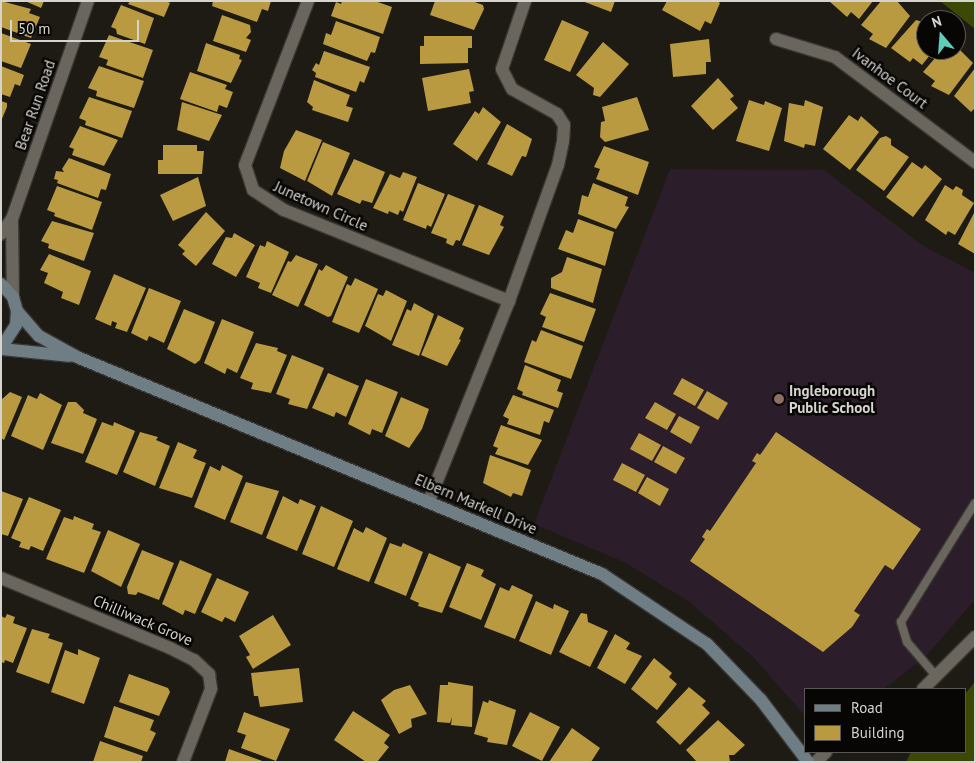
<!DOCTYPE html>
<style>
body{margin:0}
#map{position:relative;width:976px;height:763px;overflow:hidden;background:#1e1b14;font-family:"PT Sans",sans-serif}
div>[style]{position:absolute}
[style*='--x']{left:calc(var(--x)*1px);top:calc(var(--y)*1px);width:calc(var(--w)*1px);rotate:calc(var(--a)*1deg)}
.education>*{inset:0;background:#2b1d29}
.green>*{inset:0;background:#3c4904}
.building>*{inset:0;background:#ba9a40}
.roads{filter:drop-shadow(1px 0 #393733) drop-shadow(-1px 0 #393733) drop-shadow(0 1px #393733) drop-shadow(0 -1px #393733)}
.lane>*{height:8px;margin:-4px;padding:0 4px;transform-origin:4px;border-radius:4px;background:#6a665d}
.street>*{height:12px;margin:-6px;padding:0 6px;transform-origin:6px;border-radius:6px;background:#6a665d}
.secondary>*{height:12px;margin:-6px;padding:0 6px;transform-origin:6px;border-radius:6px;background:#6f7d85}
.dots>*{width:14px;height:14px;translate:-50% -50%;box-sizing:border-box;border:2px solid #070604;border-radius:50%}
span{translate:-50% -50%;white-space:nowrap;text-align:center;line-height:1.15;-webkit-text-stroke:5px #070604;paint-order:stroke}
.street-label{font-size:15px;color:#d6d4cf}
.poi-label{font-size:15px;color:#d6d4cf;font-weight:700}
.left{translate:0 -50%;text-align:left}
.frame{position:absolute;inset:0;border:2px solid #d6d4cf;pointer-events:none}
.legend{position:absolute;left:804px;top:688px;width:162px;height:65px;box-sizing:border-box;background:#070604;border:1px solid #5a5855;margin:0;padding:6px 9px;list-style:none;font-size:15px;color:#d6d4cf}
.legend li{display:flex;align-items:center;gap:10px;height:25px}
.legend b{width:25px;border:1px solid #5a5855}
.north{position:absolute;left:916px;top:10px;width:50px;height:50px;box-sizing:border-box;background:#070604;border:1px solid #5a5855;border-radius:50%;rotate:342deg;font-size:14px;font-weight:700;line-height:20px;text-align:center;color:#d6d4cf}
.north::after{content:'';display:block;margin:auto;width:18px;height:22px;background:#5cceba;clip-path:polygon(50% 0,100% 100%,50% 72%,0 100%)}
.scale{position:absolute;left:10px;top:20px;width:129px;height:22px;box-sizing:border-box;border:2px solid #d6d4cf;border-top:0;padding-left:6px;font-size:15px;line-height:18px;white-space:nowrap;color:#d6d4cf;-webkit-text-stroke:4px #070604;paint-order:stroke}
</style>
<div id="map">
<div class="education">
<i style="clip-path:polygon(670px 169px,824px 170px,922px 245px,975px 273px,975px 600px,925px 657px,884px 689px,805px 689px,805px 716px,753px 657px,688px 601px,624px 562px,534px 524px)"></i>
</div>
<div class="green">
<i style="clip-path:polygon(940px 1px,975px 1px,975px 29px)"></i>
<i style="clip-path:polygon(975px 682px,975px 762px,906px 762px,911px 752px,965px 752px,965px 694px)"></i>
</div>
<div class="building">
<i style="clip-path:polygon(1px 1px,31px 9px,29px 13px,40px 17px,31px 38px,1px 27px)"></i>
<i style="clip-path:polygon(25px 1px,44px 1px,41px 8px)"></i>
<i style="clip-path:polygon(130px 1px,166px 1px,170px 3px,164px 17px,128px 4px)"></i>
<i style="clip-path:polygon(213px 1px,271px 1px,268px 11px,262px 9px,257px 22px,212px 6px)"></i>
<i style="clip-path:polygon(342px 1px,375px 1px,392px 7px,383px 34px,331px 16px,336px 2px,341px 4px)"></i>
<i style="clip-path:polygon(435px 1px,472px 1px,483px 5px,484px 9px,474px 30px,430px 15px)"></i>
<i style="clip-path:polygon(582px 1px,615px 1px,611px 12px)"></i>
<i style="clip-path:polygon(667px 1px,717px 1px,720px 3px,711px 24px,705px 21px,700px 31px,662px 10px)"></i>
<i style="clip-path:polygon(829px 1px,873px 1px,859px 19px,851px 12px,847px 17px)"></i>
<i style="clip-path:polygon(881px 1px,897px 1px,910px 16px,886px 48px,869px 39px,873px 34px,861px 25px)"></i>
<i style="clip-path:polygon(121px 5px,154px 18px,145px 44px,117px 34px,116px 29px,111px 27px)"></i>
<i style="clip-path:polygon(222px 15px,250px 25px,251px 32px,246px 38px,251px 40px,246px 52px,213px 41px)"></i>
<i style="clip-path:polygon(562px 20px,589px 32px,570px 72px,544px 60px)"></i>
<i style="clip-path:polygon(916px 20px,926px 23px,926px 50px,934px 50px,922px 65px,913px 58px,910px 62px,891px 48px)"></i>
<i style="clip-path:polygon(336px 21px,380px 37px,375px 53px,371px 52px,367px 61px,323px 44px,326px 33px,331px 35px)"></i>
<i style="clip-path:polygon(1px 33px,31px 44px,21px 68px,1px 61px)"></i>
<i style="clip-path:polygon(109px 35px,153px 50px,143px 78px,106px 65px,108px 60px,99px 57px)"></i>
<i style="clip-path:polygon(424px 36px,472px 36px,472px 48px,468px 48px,468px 63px,420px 64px,420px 46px,424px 46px)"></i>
<i style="clip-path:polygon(709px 39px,711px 62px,706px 62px,706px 74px,673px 77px,670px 44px)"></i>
<i style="clip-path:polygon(603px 42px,629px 64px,600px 97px,593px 95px,594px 88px,576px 75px)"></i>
<i style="clip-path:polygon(206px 43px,240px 55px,239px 59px,242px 60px,231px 83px,197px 71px)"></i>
<i style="clip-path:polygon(956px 46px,973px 63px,949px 95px,931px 86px,935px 81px,923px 72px,942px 50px,956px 50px)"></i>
<i style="clip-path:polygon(324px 51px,370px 67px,364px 83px,360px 81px,356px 92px,315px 77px,316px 73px,312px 70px,316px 63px,319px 65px)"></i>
<i style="clip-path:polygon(1px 66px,24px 75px,20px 86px,15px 84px,10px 97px,1px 94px)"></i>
<i style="clip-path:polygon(99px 66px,144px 81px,134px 108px,96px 96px,97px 91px,88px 88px)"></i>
<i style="clip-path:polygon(975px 68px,975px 108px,971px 112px,954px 96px)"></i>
<i style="clip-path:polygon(469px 69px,474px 91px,469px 92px,471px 103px,428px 111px,422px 78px)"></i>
<i style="clip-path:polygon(190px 72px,227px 85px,225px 89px,233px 92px,227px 108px,219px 105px,217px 112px,180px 99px)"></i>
<i style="clip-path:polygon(718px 78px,734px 96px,730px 99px,738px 108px,713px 130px,691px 106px)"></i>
<i style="clip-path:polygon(314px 80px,350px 95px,346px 106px,353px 108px,348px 122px,312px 110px,313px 107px,307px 102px)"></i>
<i style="clip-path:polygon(89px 97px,132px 111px,122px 138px,85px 125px,86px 121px,79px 118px)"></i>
<i style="clip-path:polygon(637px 97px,649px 130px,605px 142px,600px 137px,601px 122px,605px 121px,602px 107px)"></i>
<i style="clip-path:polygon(749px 100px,764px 105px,765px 101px,782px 108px,769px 151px,736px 141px)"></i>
<i style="clip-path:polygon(805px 100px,823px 107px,815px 146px,805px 144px,804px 148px,784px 141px,789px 103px,804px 106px)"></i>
<i style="clip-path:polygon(1px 101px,7px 103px,7px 107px,1px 121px)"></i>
<i style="clip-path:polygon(182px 102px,222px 115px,209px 141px,177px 130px)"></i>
<i style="clip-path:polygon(483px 107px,501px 122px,477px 161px,453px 144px,475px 111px,479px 114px)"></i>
<i style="clip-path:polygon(849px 115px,858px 121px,861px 116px,879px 132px,850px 170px,823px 149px)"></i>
<i style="clip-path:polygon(507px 124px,532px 139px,526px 157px,522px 156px,512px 176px,487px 164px)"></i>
<i style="clip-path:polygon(80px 126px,118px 140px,104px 166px,72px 155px,74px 149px,69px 147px)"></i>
<i style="clip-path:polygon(296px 130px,322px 140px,305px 181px,280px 168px,284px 151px)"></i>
<i style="clip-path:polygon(886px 136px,891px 139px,891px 145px,909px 157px,884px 191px,856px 170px,880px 138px)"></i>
<i style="clip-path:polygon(323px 142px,350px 153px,332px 196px,307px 181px)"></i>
<i style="clip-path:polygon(163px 145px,197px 145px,197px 151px,204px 151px,202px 174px,158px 174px,158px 160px,163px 160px)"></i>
<i style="clip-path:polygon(604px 146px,649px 162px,638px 195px,596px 179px,600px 169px,594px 167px)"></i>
<i style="clip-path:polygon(69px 158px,111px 174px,106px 190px,101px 189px,98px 198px,57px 183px,58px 180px,54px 179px,56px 171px,64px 172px,62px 169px)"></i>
<i style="clip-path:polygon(354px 159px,385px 172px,372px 203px,362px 200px,360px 204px,337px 194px)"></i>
<i style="clip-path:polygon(912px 162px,922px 169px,925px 165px,942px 179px,913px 217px,886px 197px)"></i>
<i style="clip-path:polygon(403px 172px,417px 177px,403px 212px,400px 210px,398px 215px,389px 211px,388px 214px,373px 208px,390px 174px,400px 178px)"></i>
<i style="clip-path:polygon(198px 177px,206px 206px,173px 221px,160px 195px)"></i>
<i style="clip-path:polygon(418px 183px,445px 194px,431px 227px,427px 225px,426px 229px,403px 220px)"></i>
<i style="clip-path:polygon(593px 183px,628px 197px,625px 206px,629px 207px,616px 229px,578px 214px,582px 195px,588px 197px)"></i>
<i style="clip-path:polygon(945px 185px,953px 190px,956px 186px,963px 190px,962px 195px,974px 203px,955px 235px,948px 231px,946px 235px,925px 220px)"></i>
<i style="clip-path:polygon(57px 186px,102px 202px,92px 230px,54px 216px,55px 213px,47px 210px)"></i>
<i style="clip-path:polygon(448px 194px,475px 205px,460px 241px,456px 240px,453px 246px,446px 243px,447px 239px,431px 233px)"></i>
<i style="clip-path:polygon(479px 205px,504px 216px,500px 225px,504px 227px,489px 255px,462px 245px)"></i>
<i style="clip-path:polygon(975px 211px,975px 254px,958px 244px)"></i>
<i style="clip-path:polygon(206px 212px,225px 231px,196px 266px,182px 254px,185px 251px,178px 245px)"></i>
<i style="clip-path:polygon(578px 219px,614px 232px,605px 266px,558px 249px,566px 230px,573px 233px)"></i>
<i style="clip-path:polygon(52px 221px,94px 233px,84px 261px,48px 248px,49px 244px,41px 241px)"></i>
<i style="clip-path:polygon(234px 233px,255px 245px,236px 277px,212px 264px,226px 237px,232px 238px)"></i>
<i style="clip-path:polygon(267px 241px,289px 252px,271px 293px,258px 288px,260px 283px,246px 277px,260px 245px,265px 247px)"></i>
<i style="clip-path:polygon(49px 254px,91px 271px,79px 305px,61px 298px,63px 292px,44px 283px,48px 273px,40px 270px)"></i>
<i style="clip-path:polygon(296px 255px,318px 264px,298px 307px,272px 295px,288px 261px,291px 262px)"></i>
<i style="clip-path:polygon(567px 257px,602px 269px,593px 303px,551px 288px,551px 278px,562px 272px)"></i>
<i style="clip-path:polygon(326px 265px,348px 277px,331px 316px,328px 317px,304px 305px,319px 269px,322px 271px)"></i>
<i style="clip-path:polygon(114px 274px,146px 288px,127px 332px,115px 328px,117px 323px,112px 321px,111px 326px,95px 319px)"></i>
<i style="clip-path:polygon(355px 278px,378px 289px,359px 333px,332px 322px,347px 284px,351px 286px)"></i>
<i style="clip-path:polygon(149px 288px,181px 301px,164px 343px,149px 336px,147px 341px,131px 333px)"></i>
<i style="clip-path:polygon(386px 290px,407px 301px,391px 341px,365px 326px,378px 294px,383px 296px)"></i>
<i style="clip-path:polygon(550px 293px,596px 309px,584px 342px,542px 327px,546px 317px,540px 314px)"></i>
<i style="clip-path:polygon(414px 303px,434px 314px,419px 356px,392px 345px,407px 309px,411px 311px)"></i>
<i style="clip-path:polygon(184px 309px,215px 322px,200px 360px,195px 364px,167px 349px)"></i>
<i style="clip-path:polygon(438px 315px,464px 328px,459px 339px,461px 340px,447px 366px,421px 355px)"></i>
<i style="clip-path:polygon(222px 319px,254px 332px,237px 373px,227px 368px,225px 374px,204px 363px)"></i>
<i style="clip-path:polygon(541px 330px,583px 346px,571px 379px,524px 362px,532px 340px,536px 342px)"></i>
<i style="clip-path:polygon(256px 343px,278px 348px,277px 351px,287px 355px,271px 393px,251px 389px,253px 383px,240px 378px)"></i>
<i style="clip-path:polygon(292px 355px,324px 368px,307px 409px,288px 404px,290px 399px,276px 394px)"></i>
<i style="clip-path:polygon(525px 365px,561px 380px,557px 391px,563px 393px,558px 408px,522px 395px,523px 392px,517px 389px)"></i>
<i style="clip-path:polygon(328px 373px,359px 386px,346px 417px,336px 412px,334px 417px,312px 408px)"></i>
<i style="clip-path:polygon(682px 378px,704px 390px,695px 406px,673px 394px)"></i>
<i style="clip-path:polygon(366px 379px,398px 392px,382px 433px,372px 429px,370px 435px,348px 424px)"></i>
<i style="clip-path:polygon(707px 391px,728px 403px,718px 420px,697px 408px)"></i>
<i style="clip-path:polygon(10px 392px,22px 397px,4px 440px,1px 438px,1px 400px)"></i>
<i style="clip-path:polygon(40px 393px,62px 405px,43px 450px,11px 436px,28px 395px,37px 399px)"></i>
<i style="clip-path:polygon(513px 395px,554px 410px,549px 423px,544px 421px,540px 435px,507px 424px,509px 419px,503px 416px)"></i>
<i style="clip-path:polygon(401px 397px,429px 409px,422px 429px,409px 448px,385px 436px)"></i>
<i style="clip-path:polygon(68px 402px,76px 402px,84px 410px,83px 413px,97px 419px,83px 454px,51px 443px)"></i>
<i style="clip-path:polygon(655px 402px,676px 414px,667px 430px,645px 418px)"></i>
<i style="clip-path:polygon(679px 416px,700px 427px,691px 444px,670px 432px)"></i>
<i style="clip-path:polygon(102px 422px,113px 426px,114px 422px,135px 431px,117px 475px,85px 462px)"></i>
<i style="clip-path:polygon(501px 425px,542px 440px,528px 465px,495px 454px,498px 448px,493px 446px)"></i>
<i style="clip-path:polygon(140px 432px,158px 437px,156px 440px,170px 446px,155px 486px,123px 472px)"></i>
<i style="clip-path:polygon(776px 432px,921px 529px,893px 570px,885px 565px,854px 611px,860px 615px,852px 627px,823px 652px,690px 561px,705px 539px,702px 537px,707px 529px,710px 531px,756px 463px,752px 461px,757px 453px,760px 455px)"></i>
<i style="clip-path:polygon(639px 433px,661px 445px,652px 461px,630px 449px)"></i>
<i style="clip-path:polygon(178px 442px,197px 450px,193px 458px,206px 463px,192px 498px,159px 488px)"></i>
<i style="clip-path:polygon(663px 446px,685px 458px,676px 474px,654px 462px)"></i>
<i style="clip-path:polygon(490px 455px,531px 470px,522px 496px,513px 493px,511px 497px,483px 483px)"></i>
<i style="clip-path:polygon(622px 463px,645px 475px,636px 492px,613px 480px)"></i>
<i style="clip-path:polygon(222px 465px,243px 476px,225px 520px,194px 507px,210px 466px,220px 471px)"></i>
<i style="clip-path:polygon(647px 477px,669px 489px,660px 506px,638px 493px)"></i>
<i style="clip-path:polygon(246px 482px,279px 491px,262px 535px,230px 522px)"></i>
<i style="clip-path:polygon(1px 491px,23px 499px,8px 536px,1px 534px)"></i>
<i style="clip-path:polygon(283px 496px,298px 504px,300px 499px,316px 506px,297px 551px,266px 538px)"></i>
<i style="clip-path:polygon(29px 497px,61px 510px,43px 551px,31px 546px,29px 550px,19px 547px,21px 542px,11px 538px)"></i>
<i style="clip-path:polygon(321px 506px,353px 521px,334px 567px,302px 554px)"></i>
<i style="clip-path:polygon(74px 516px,94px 524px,92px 529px,101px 532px,84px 573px,46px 559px,64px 517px,73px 520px)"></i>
<i style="clip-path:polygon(366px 527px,387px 538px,369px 582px,337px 569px,354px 528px,363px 533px)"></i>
<i style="clip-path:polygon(108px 530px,140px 544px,121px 587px,91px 571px)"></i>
<i style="clip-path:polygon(390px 543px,401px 547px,403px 543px,423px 552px,406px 596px,374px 583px)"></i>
<i style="clip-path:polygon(142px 550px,174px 563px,159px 600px,138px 592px,136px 595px,128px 594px,127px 587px)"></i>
<i style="clip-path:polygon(429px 553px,461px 567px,442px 613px,418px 606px,419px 603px,410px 599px)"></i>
<i style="clip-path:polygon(180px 560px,212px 574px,195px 614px,185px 610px,183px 615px,162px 604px)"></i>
<i style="clip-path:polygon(467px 563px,484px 570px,481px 576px,496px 584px,481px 620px,449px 607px)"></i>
<i style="clip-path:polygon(217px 578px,249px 592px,235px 622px,225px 617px,222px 622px,201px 612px)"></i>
<i style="clip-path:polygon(512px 585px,533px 595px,515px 639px,484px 627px,500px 587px,509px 591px)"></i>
<i style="clip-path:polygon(536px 601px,553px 609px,554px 604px,569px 611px,551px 655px,519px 641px)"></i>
<i style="clip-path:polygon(581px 613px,587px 614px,588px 622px,608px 631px,590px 667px,559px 652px)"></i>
<i style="clip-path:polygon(7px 614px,15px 617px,13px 623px,27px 628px,13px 663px,5px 660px,4px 663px,1px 662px,1px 616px,5px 618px)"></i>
<i style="clip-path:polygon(273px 615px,291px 645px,253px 669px,246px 657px,250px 655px,239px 636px)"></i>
<i style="clip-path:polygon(32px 629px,50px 634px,48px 638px,63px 643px,49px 684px,16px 672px)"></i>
<i style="clip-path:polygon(615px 634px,630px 643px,626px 649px,642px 656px,625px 684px,597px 668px)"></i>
<i style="clip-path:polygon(78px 649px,100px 658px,84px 704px,51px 692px,65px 650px,78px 655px)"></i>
<i style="clip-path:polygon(654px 658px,672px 673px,669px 677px,677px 684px,657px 710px,631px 689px)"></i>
<i style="clip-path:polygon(299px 668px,303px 702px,260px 707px,258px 696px,254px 696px,251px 673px)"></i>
<i style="clip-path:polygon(129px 674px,168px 688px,170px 692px,159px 716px,119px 702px)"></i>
<i style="clip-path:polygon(448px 682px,473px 686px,472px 727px,451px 725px,452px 717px,450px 723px,437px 722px,440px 685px,448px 685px)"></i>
<i style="clip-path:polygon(410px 685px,427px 714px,411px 719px,412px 727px,399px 734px,381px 700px,394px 690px)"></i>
<i style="clip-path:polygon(689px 687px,706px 701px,702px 705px,710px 713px,680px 745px,656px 722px)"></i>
<i style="clip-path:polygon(489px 700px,516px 710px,507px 745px,487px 742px,488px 738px,474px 734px,483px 701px,488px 703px)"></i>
<i style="clip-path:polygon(114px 706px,154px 720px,150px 730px,156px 733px,147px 752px,104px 737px)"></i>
<i style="clip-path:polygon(353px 711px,390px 735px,384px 743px,389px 747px,377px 762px,366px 762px,334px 740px)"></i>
<i style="clip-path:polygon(244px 712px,290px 729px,276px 761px,241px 748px,246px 735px,237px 732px)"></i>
<i style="clip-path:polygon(530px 712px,560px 727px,542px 761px,512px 746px)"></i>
<i style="clip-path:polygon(718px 720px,745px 745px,734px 755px,729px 755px,730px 762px,697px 762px,686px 750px)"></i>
<i style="clip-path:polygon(572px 728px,600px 748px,591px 762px,549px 762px)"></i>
<i style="clip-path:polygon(100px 741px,143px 756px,141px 762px,93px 762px)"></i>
<i style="clip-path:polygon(229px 749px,265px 762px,225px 762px)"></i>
</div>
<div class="roads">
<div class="lane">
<i style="--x:937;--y:677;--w:46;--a:-130.6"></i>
<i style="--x:907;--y:642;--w:21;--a:-107"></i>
<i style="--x:901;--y:622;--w:140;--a:-58.1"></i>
</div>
<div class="street">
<i style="--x:308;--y:1;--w:176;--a:111"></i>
<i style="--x:245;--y:165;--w:26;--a:72"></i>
<i style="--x:253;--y:190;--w:37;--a:33"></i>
<i style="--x:284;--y:210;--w:243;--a:22"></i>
<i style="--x:776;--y:39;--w:62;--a:17"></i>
<i style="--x:835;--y:57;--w:175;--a:36.9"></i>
<i style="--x:12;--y:219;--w:78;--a:89.3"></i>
<i style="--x:1;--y:234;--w:19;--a:-54"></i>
<i style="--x:12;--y:219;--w:231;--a:-70.8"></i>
<i style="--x:429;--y:501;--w:215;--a:-68.2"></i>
<i style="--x:509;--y:301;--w:145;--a:-70.2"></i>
<i style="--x:558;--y:165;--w:25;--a:-78"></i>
<i style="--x:563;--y:141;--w:16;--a:-86"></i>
<i style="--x:564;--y:125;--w:13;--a:-122"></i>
<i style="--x:557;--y:114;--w:51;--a:-150.9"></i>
<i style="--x:512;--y:89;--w:22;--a:-117"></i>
<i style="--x:502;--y:69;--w:72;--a:-71.3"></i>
<i style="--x:1;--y:578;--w:183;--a:22.5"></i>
<i style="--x:170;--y:648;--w:27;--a:27"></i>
<i style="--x:194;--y:660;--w:21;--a:43"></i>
<i style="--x:209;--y:674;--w:15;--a:82"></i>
<i style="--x:211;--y:689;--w:78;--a:111"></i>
<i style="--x:923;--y:689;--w:74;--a:-45"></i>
<i style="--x:816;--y:762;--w:14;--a:-45"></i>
</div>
<div class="secondary">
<i style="--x:1;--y:284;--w:18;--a:47"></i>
<i style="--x:13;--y:297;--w:15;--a:74"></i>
<i style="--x:17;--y:311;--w:14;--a:94"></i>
<i style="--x:16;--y:325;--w:27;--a:123"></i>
<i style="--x:17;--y:311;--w:33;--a:49"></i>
<i style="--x:39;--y:336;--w:43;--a:28.9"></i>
<i style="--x:77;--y:357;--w:568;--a:22.46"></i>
<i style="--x:602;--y:574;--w:126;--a:33.7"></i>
<i style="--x:707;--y:644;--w:78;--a:46"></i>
<i style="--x:761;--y:700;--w:78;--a:52.8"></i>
<i style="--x:1;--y:349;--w:69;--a:5.8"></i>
</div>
</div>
<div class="dots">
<i style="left:779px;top:399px;background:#8d6e63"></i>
</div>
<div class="street-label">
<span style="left:890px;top:78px;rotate:37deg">Ivanhoe Court</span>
<span style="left:35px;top:105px;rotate:-71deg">Bear Run Road</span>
<span style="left:321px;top:206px;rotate:24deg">Junetown Circle</span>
<span style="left:476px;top:504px;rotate:23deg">Elbern Markell Drive</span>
<span style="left:143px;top:620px;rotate:23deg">Chilliwack Grove</span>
</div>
<div class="poi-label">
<span class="left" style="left:789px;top:399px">Ingleborough<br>Public School</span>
</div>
<div class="frame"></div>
<ul class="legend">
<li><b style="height:6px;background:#6f7d85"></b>Road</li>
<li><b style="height:14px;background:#ba9a40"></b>Building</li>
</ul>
<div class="north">N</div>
<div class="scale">50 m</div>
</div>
